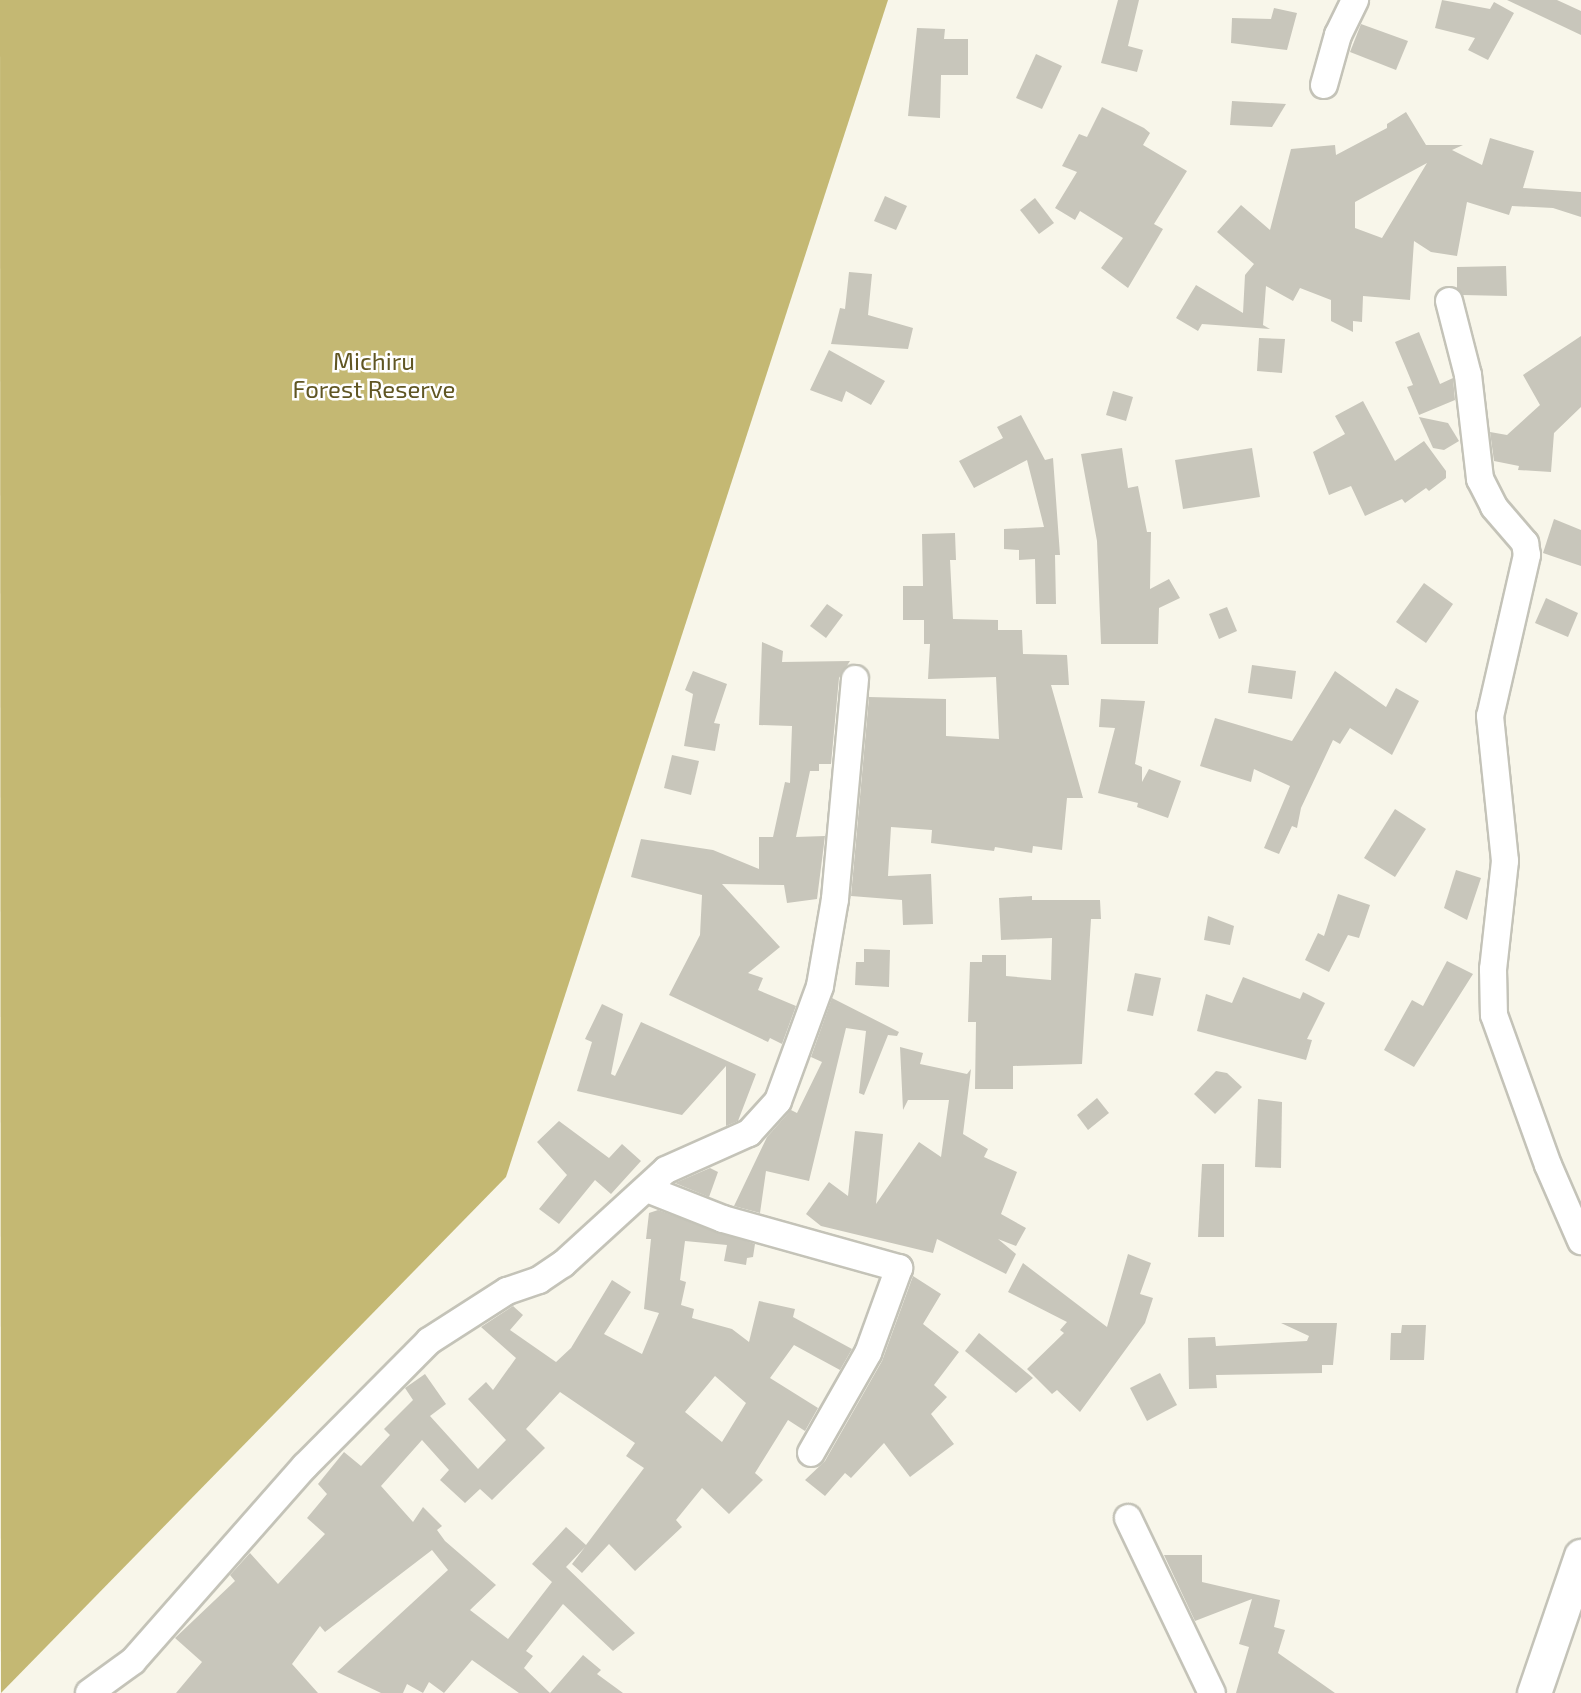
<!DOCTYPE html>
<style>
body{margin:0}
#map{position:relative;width:1581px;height:1693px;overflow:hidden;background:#f8f6ea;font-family:"Exo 2",sans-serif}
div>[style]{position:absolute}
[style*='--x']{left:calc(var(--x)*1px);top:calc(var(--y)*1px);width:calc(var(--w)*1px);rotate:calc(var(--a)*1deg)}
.forest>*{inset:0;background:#c4b873}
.building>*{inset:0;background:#c8c6bb}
.roads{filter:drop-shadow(2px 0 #c4c3b8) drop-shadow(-2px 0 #c4c3b8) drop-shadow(0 2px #c4c3b8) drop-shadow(0 -2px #c4c3b8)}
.minor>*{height:26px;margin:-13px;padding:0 13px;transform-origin:13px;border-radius:13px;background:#fff}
.tertiary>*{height:33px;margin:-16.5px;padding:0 16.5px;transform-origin:16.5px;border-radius:16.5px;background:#fff}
span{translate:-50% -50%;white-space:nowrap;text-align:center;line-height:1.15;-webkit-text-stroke:5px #fff;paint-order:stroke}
.park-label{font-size:24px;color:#605623}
</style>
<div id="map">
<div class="forest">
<i style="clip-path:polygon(0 0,888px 0,506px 1177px,1px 1693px)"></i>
</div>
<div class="building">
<i style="clip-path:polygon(1118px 0,1139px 0,1128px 46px,1143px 50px,1137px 72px,1101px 63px)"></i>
<i style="clip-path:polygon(1442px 0,1490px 9px,1494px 2px,1514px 13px,1488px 60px,1468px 50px,1475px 38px,1435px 28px)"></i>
<i style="clip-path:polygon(1507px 0,1557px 0,1581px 11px,1581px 35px)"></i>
<i style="clip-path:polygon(1274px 8px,1297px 13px,1287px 50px,1231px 43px,1232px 18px,1271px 19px)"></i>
<i style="clip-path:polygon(1361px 24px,1408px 41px,1396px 70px,1350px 52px)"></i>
<i style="clip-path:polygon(917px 28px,945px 29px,944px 39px,968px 39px,968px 75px,941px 75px,940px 118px,908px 116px)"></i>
<i style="clip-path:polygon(1036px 54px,1062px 66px,1042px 109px,1016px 98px)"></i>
<i style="clip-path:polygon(1232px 101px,1286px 104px,1272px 127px,1230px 125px)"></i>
<i style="clip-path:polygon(1102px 107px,1144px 128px,1150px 133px,1143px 145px,1187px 171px,1154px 224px,1163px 229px,1128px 288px,1101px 268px,1123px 238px,1080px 211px,1075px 220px,1055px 208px,1077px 172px,1062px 166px,1079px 134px,1087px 137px)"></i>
<i style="clip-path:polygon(evenodd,1406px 112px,1426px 145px,1463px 145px,1452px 150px,1482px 165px,1490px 138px,1534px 151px,1523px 188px,1581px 192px,1581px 217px,1553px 208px,1512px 206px,1509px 215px,1467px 202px,1457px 256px,1431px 252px,1414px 241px,1410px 300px,1363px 296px,1362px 322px,1353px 321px,1353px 332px,1331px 321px,1331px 300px,1300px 288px,1293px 301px,1266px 286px,1263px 325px,1270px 329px,1202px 324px,1198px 331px,1176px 318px,1196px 285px,1243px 313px,1245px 275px,1254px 264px,1217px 232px,1241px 205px,1270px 230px,1291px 149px,1335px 145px,1336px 155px,1387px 128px,1387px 124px,1406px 112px,1427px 163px,1382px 238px,1355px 228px,1355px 202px,1427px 163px)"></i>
<i style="clip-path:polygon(885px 196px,907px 206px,896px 230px,874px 221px)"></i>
<i style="clip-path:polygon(1035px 198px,1054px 223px,1039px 234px,1020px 210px)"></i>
<i style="clip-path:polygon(1506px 266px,1507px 296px,1463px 295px,1457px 288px,1457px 267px)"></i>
<i style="clip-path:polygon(849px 272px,872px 274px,868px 315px,913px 328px,908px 349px,831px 344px,840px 308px,845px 309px)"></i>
<i style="clip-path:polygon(1419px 332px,1440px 384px,1453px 378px,1455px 400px,1419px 415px,1407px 387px,1413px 385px,1395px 342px)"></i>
<i style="clip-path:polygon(1581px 336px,1581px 407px,1554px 433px,1551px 472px,1518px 470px,1519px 466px,1494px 461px,1490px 432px,1507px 435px,1540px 405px,1523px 375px)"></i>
<i style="clip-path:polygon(1259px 338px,1285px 339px,1282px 373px,1257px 371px)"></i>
<i style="clip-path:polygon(829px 350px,885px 381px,871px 405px,846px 391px,842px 402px,810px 390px)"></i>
<i style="clip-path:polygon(1113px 391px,1133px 397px,1126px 421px,1106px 415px)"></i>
<i style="clip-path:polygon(1363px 401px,1395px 461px,1424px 441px,1446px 471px,1446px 478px,1429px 491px,1426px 488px,1405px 503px,1402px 499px,1365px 516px,1351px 486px,1329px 495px,1313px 452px,1345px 434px,1335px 416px)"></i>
<i style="clip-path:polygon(1021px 415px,1045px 460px,1053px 458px,1060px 555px,1055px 555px,1056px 604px,1036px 604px,1035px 559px,1019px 560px,1019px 550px,1004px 549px,1004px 529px,1044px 527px,1027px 460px,974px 488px,959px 461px,1003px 438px,997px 427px)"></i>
<i style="clip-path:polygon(1419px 417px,1448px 423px,1459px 441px,1444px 450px,1433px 448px)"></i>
<i style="clip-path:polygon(1122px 448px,1128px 488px,1138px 486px,1147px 532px,1151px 532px,1150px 589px,1169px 579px,1180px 598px,1159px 608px,1158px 644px,1101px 644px,1097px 541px,1081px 454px)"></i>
<i style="clip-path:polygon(1252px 448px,1260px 497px,1183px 509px,1175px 460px)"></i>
<i style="clip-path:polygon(1554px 519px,1581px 530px,1581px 566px,1543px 553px)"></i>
<i style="clip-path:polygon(955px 533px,956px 560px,950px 560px,953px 619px,998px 620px,998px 630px,1022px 630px,1023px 654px,1067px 655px,1069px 685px,1051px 685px,1083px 798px,1067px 798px,1062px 850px,1033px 846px,1032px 853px,995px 847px,994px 851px,931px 843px,932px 830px,891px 827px,888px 876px,931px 874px,933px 924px,903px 925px,902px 900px,851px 896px,869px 697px,946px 699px,946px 736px,999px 739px,996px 677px,928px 679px,930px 644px,924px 644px,924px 620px,903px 620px,903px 586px,923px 586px,922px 534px)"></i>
<i style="clip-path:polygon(1424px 583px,1453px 604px,1426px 643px,1396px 622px)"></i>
<i style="clip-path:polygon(1546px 598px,1578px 613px,1568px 637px,1535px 623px)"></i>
<i style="clip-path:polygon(827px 604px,843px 615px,826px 638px,810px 626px)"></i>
<i style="clip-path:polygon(1227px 607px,1237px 631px,1219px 639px,1209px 614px)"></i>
<i style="clip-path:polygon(762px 642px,783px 651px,782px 662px,850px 661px,839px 678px,831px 764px,819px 764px,819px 771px,810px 771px,796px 837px,825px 836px,817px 899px,787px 903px,784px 885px,722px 884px,780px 947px,748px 973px,763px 978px,758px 990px,796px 1006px,782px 1044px,770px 1038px,768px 1042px,669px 995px,700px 935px,702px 895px,631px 877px,641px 839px,713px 850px,759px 869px,759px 837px,773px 837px,785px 782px,790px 783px,792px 726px,759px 725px)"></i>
<i style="clip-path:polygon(1252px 665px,1296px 671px,1292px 699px,1248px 693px)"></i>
<i style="clip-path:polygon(693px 671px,727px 684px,714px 723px,720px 724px,715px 751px,684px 746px,693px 694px,685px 690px)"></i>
<i style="clip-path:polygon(1335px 671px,1386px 707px,1396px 688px,1419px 701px,1392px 755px,1350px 728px,1340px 744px,1333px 740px,1301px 808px,1297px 828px,1292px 826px,1279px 854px,1264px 848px,1290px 786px,1254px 769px,1251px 782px,1200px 766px,1215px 718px,1292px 741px)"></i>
<i style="clip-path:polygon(1101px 699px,1145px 701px,1135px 764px,1142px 767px,1142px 782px,1149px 769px,1181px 781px,1168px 818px,1137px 807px,1138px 803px,1098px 793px,1115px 728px,1099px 727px)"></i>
<i style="clip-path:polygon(672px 755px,699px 761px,691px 795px,664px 788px)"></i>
<i style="clip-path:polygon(1395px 809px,1426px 829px,1395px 877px,1364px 858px)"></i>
<i style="clip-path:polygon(1456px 870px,1481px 878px,1467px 920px,1444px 908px)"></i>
<i style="clip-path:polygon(1338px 894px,1370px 905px,1359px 938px,1348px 935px,1329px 972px,1305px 960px,1318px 933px,1324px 936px)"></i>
<i style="clip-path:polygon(1032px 896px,1032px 900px,1100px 900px,1101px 919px,1091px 919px,1082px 1064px,1013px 1066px,1013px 1089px,975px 1089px,976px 1022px,968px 1022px,970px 962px,982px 962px,982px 955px,1006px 955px,1006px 976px,1051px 980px,1052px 938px,1001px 940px,999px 898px)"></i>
<i style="clip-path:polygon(1208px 916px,1234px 926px,1230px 945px,1204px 940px)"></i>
<i style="clip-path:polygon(864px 949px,890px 950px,889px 987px,855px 985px,856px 962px,864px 962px)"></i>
<i style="clip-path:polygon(1447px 961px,1473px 974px,1414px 1067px,1384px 1050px,1412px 1000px,1423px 1006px)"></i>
<i style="clip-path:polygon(1135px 973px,1161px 978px,1153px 1016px,1127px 1011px)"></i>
<i style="clip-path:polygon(1243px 977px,1300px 999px,1303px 992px,1325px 1003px,1307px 1039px,1312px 1040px,1306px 1060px,1197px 1031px,1206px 994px,1232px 1003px)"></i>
<i style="clip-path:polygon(832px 998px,899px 1032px,897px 1036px,888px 1035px,864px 1095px,859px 1093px,866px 1031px,846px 1028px,809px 1181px,766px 1171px,760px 1213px,734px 1206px,767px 1137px,791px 1110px,797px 1113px,822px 1062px,811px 1057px)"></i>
<i style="clip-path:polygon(602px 1004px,623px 1014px,611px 1074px,615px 1076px,641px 1022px,756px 1074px,738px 1121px,726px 1126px,726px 1066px,682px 1115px,577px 1091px,592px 1042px,585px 1039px)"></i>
<i style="clip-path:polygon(900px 1047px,923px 1053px,920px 1064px,967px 1074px,971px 1069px,963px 1134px,988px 1149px,984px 1157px,1017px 1172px,1001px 1214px,1026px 1228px,1016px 1246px,998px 1239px,1016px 1254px,1006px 1274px,937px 1239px,933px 1253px,821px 1226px,806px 1214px,829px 1182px,848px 1196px,855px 1131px,883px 1134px,876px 1204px,919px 1142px,941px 1157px,949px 1100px,908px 1100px,903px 1110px)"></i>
<i style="clip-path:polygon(1216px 1071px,1227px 1073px,1242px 1087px,1215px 1114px,1194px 1094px)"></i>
<i style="clip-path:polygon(1097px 1098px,1109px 1113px,1088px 1130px,1077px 1115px)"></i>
<i style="clip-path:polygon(1258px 1099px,1282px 1102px,1281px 1168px,1255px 1167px)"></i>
<i style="clip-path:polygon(559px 1121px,609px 1158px,622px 1144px,641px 1161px,611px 1194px,595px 1180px,559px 1224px,539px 1209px,567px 1175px,537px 1142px)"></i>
<i style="clip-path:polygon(1202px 1164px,1224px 1164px,1224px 1237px,1198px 1237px)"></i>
<i style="clip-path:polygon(710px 1168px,718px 1172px,709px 1197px,675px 1183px)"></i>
<i style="clip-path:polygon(evenodd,658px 1210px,755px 1244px,753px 1257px,747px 1258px,746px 1265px,724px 1261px,727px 1245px,685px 1241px,680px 1280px,686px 1282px,681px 1305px,694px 1309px,692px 1318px,732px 1329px,749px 1342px,759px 1301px,795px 1309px,793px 1317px,852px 1349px,840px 1370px,794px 1345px,770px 1378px,818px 1408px,805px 1431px,788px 1420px,755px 1473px,763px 1480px,729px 1514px,702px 1488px,676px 1520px,682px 1527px,635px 1571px,609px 1544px,582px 1573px,572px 1564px,585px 1547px,566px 1567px,635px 1633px,613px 1651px,563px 1604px,526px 1651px,533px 1656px,524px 1668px,550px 1693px,583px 1655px,601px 1670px,597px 1674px,623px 1693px,519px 1693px,472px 1660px,444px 1693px,429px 1682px,423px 1693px,407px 1684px,403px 1693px,381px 1693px,337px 1672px,448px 1570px,432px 1550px,325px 1632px,320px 1626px,292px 1664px,318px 1693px,176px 1693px,202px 1662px,175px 1638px,235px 1581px,230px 1575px,250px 1553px,278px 1584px,325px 1534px,307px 1518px,327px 1494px,318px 1484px,344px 1452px,361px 1466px,390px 1435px,384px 1429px,413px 1400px,405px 1388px,425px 1374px,446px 1404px,430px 1416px,478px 1469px,506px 1440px,468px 1399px,486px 1382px,493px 1390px,516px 1358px,481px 1327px,513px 1306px,523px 1315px,510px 1330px,556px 1362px,571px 1348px,612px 1280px,631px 1292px,604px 1334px,642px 1354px,659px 1313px,644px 1309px,651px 1239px,646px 1239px,649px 1213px,658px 1210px,715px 1376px,746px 1403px,722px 1442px,685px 1412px,715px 1376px,658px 1210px,560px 1392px,635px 1443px,626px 1456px,644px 1468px,586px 1545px,566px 1527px,532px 1564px,552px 1582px,508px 1639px,470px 1610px,496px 1585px,445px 1541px,437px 1530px,442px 1526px,423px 1507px,413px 1522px,381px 1486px,422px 1440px,449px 1470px,440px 1480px,465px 1503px,480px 1489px,492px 1500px,545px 1448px,526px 1429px,560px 1392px)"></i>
<i style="clip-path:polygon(1128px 1254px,1151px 1263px,1140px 1294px,1153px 1298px,1145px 1323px,1080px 1412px,1057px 1390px,1052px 1394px,1027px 1369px,1064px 1333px,1060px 1330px,1067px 1322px,1008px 1292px,1023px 1263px,1107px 1327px)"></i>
<i style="clip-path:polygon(913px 1276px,941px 1294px,923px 1324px,959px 1352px,934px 1385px,947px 1397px,931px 1414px,954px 1444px,910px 1477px,884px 1443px,851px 1478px,845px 1473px,825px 1496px,805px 1480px,825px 1461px,882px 1361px)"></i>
<i style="clip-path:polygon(1281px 1323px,1337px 1323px,1333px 1365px,1322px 1365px,1322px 1373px,1216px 1375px,1217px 1388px,1189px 1389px,1188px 1338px,1215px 1337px,1216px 1346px,1307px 1341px,1309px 1336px)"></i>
<i style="clip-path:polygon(1402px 1325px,1426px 1325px,1424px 1360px,1390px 1360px,1391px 1333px,1401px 1333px)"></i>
<i style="clip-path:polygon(979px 1333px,1033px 1378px,1016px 1393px,965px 1351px)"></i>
<i style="clip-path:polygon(1160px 1373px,1177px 1405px,1147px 1421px,1130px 1388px)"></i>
<i style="clip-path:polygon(1164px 1555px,1202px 1555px,1202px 1582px,1280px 1600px,1274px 1627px,1285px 1630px,1278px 1653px,1335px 1693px,1236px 1693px,1249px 1647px,1239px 1644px,1252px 1599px,1195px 1621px)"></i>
</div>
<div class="roads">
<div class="minor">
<i style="--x:1324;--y:85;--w:52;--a:-74.4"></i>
<i style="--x:1338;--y:35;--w:39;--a:-64"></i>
<i style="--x:1449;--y:301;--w:76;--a:75.6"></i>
<i style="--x:1468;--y:375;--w:105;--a:83.4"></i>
<i style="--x:1480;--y:479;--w:31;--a:63"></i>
<i style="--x:1494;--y:507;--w:48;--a:49.3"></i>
<i style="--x:1525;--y:543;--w:12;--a:81"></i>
<i style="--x:1527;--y:555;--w:165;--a:102.9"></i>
<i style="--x:1490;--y:716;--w:146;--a:84.1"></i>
<i style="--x:1505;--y:861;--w:109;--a:96.3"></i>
<i style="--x:1493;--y:969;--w:46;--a:88.8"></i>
<i style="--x:1494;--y:1015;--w:159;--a:70.2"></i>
<i style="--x:1548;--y:1165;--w:83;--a:66.5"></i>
<i style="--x:647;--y:1189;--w:82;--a:21.5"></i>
<i style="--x:723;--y:1219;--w:183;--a:15.6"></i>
<i style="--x:899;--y:1268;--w:90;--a:110"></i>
<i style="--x:868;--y:1353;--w:115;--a:119.7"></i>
<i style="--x:1128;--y:1518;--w:194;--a:64.4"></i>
<i style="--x:89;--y:1693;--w:54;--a:-36"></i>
<i style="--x:133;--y:1661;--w:260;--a:-48.6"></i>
<i style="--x:305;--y:1466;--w:176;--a:-45.2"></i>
<i style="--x:429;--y:1341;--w:93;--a:-32.7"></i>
<i style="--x:507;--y:1291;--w:34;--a:-19"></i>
<i style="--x:539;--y:1280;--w:29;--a:-34"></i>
<i style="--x:563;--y:1264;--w:139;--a:-42.4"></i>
<i style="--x:666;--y:1170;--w:91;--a:-24"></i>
<i style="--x:749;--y:1133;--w:43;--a:-47.8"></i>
<i style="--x:778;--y:1101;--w:122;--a:-69.9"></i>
<i style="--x:820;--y:986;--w:88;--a:-80.2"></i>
<i style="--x:835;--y:899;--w:221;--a:-84.8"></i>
</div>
<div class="tertiary">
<i style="--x:1534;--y:1693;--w:145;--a:-71.1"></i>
</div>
</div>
<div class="park-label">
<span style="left:374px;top:375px">Michiru<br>Forest Reserve</span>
</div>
</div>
